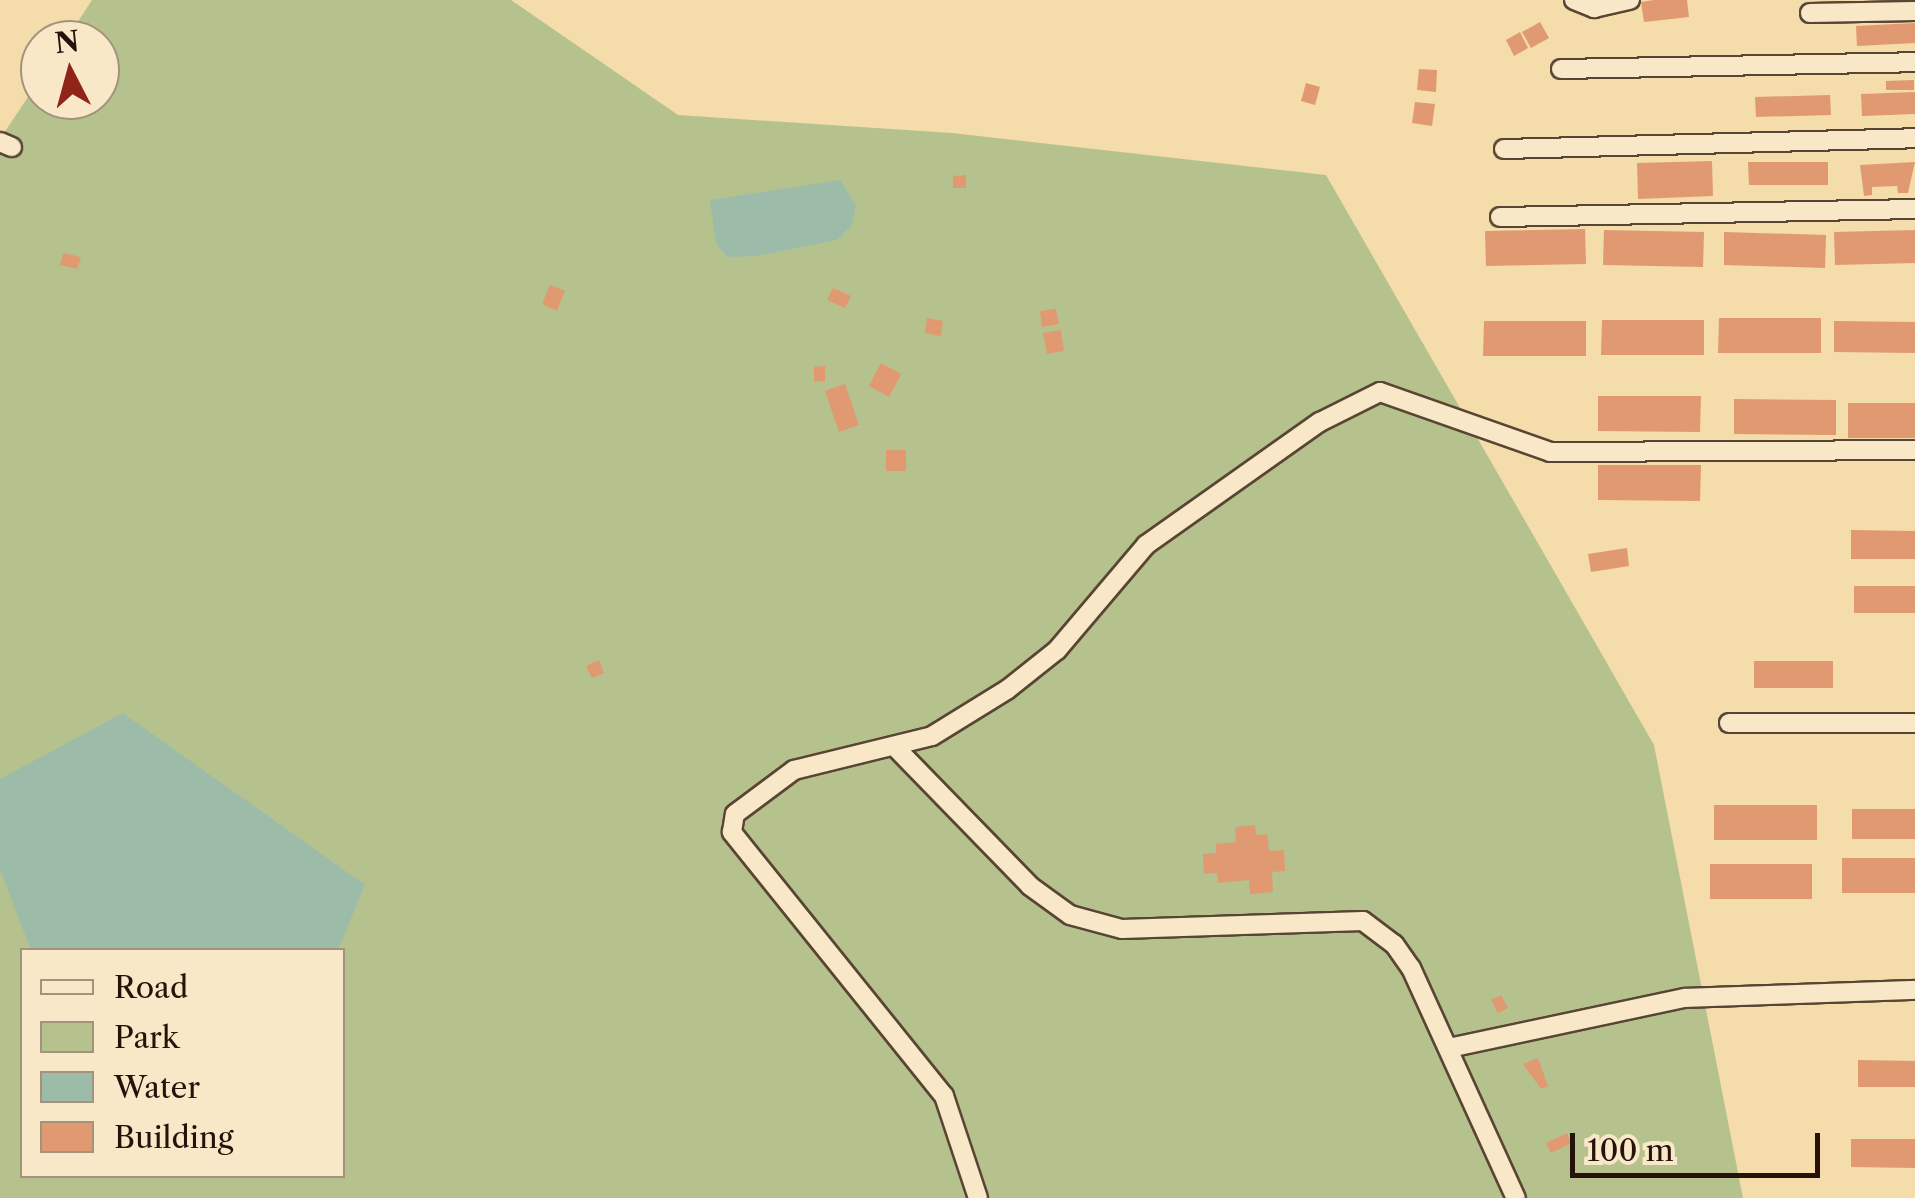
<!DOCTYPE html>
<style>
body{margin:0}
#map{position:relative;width:1915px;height:1198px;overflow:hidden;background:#f4dcab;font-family:"Libre Caslon Text",serif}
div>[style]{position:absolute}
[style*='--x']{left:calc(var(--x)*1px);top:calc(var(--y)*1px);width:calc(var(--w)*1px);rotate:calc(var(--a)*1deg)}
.green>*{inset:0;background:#b6c28d}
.water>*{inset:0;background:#9cbca9}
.building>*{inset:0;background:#e09970}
.roads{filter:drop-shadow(2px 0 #594533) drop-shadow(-2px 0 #594533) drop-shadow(0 2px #594533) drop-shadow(0 -2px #594533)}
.minor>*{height:18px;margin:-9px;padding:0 9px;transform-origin:9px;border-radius:9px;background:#f8e8c8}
span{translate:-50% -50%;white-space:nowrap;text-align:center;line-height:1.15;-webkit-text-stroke:8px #f8e8c8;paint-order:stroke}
.legend{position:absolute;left:20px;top:948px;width:325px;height:230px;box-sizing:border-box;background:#f8e8c8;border:2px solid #a4937c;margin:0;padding:12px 18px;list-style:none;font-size:30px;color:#25130b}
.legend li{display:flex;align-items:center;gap:20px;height:50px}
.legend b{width:50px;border:2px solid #a4937c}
.north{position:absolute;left:20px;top:20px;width:100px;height:100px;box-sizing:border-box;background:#f8e8c8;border:2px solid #a4937c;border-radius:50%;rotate:354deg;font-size:28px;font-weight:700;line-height:40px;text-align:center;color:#25130b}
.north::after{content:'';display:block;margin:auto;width:35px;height:45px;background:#8f2418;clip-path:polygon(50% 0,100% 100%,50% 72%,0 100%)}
.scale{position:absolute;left:1570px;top:1133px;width:250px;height:45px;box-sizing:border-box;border:5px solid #25130b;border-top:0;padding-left:12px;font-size:30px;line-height:35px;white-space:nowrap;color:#25130b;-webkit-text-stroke:8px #f8e8c8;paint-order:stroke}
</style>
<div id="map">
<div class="green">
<i style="clip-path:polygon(evenodd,92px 0,511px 0,678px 115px,952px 133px,1326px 175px,1654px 745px,1743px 1198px,0 1198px,0 139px,40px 79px,40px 100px,100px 100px,100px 40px,66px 40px,92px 0,22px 950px,342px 950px,342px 1176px,22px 1176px,22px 950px)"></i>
</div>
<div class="water">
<i style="clip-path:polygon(840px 180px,856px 205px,852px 225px,837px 240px,755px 256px,727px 257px,716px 243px,710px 200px)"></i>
<i style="clip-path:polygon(123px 713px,365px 885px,338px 950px,31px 950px,0 870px,0 779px)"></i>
</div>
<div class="building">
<i style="clip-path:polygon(1654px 0,1687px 0,1689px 17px,1644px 22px,1641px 2px)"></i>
<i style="clip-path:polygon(1540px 22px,1549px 38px,1531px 48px,1522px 32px)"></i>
<i style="clip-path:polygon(1915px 23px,1915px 43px,1857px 46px,1856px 26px)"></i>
<i style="clip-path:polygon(1520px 32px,1528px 48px,1514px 56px,1506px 40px)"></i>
<i style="clip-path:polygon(1419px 69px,1437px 70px,1436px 92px,1417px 90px)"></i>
<i style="clip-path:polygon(1914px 80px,1914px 90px,1886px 90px,1886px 81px)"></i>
<i style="clip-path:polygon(1306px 83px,1320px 87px,1315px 105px,1301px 101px)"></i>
<i style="clip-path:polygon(1915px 92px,1915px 114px,1862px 116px,1861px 94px)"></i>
<i style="clip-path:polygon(1830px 95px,1831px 115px,1756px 117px,1755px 97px)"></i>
<i style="clip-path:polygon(1415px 102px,1435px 104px,1432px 126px,1412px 123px)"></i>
<i style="clip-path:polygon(1712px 161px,1713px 196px,1638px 199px,1637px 163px)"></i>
<i style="clip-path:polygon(1748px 162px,1828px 162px,1828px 185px,1749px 185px)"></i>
<i style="clip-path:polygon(1915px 162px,1908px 193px,1898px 193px,1897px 186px,1872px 187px,1872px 195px,1864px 196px,1860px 165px)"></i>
<i style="clip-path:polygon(966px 175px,966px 188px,953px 188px,953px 176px)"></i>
<i style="clip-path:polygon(1585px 229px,1586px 264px,1486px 266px,1485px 231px)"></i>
<i style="clip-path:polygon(1604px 230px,1704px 232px,1703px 267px,1603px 265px)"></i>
<i style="clip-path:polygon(1915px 230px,1915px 263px,1835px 265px,1834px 232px)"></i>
<i style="clip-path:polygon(1724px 232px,1826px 235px,1825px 268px,1724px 265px)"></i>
<i style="clip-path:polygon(63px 253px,81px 257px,77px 269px,60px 265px)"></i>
<i style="clip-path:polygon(550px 285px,565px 291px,557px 311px,542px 304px)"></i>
<i style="clip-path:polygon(833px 288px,851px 296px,845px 308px,827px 300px)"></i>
<i style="clip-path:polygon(1056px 309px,1059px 324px,1042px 327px,1040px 311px)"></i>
<i style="clip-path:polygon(927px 318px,943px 321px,941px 336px,925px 333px)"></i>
<i style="clip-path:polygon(1719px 318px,1821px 318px,1821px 353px,1718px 353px)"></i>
<i style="clip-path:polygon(1602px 320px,1704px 320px,1704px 355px,1601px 355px)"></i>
<i style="clip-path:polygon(1484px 321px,1586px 321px,1586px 356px,1483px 356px)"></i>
<i style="clip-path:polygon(1834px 321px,1915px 322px,1915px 353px,1834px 352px)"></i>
<i style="clip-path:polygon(1061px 330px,1064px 351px,1047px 354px,1043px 333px)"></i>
<i style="clip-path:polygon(881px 363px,901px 374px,889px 397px,869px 386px)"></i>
<i style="clip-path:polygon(825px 366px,825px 381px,814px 382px,814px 367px)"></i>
<i style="clip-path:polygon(845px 384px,859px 425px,839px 432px,825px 391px)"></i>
<i style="clip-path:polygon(1598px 396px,1701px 396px,1700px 432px,1598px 431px)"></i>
<i style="clip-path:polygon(1734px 399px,1836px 400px,1836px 435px,1734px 434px)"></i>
<i style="clip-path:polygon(1848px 403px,1915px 403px,1915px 438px,1848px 438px)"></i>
<i style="clip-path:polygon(886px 450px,906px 450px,906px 471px,886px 471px)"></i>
<i style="clip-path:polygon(1598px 465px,1701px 465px,1700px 501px,1598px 500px)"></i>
<i style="clip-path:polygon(1851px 530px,1915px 531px,1915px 559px,1851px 559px)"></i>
<i style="clip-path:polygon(1627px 548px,1629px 566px,1591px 572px,1588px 554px)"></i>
<i style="clip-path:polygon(1854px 586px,1915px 586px,1915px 613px,1854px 613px)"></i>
<i style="clip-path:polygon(599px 660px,604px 673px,592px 678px,586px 666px)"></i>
<i style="clip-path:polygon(1754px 661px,1833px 661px,1833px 688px,1754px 688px)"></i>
<i style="clip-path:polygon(1714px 805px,1817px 805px,1817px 840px,1714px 840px)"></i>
<i style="clip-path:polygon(1852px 809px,1915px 809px,1915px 839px,1852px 839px)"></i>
<i style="clip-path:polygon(1255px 825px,1256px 835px,1267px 834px,1269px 851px,1284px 850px,1285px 871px,1272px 872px,1273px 892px,1250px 894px,1249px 880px,1218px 883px,1217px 873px,1204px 874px,1203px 854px,1216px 853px,1216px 844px,1236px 842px,1235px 827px)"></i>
<i style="clip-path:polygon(1842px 858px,1915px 858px,1915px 893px,1842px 893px)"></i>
<i style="clip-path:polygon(1710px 864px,1812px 864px,1812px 899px,1710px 899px)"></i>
<i style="clip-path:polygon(1501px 995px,1508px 1008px,1498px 1013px,1491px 1000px)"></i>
<i style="clip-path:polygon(1538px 1058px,1548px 1086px,1541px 1089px,1523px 1064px)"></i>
<i style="clip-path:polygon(1858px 1060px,1915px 1061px,1915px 1087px,1858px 1087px)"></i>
<i style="clip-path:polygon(1567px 1133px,1571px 1143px,1551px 1153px,1546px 1143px)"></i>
<i style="clip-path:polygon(1851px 1139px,1915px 1139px,1915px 1168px,1851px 1167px)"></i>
</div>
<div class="roads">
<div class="minor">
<i style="--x:1574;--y:0;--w:22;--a:22"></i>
<i style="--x:1594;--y:8;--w:37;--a:-13"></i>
<i style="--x:1810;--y:13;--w:105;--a:-1.1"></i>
<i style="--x:1561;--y:69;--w:354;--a:-1.1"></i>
<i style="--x:0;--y:142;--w:13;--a:23"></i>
<i style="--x:1504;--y:149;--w:411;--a:-1.5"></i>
<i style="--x:1500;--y:217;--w:415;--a:-1.1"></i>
<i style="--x:1729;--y:723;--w:186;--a:0"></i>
<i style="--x:895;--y:747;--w:194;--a:45.8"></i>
<i style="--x:1030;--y:886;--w:49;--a:35.9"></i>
<i style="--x:1070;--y:915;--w:54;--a:15.1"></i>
<i style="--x:1122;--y:929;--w:241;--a:-1.9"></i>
<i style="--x:1363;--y:921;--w:39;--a:37"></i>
<i style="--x:1394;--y:944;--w:29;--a:55"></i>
<i style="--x:1411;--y:968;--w:253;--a:65.5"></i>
<i style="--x:1449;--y:1048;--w:241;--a:-12"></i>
<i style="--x:1685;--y:998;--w:230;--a:-2"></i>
<i style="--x:978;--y:1198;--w:108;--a:-108.4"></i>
<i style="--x:944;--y:1096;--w:339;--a:-128.8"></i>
<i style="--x:732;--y:832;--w:18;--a:-81"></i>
<i style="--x:735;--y:814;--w:74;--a:-36.7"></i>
<i style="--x:794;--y:770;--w:142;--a:-13.8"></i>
<i style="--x:932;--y:736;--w:89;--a:-31.7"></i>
<i style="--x:1008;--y:689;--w:63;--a:-38.5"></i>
<i style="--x:1057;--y:650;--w:138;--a:-49.7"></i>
<i style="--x:1146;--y:545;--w:213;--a:-35.3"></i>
<i style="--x:1320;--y:422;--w:67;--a:-26.6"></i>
<i style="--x:1380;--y:392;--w:180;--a:19.4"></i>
<i style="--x:1550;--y:452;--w:365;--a:-0.3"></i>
</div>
</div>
<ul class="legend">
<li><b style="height:12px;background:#f8e8c8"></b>Road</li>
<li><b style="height:28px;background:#b6c28d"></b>Park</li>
<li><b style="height:28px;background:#9cbca9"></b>Water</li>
<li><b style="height:28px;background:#e09970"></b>Building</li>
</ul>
<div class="north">N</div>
<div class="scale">100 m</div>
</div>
